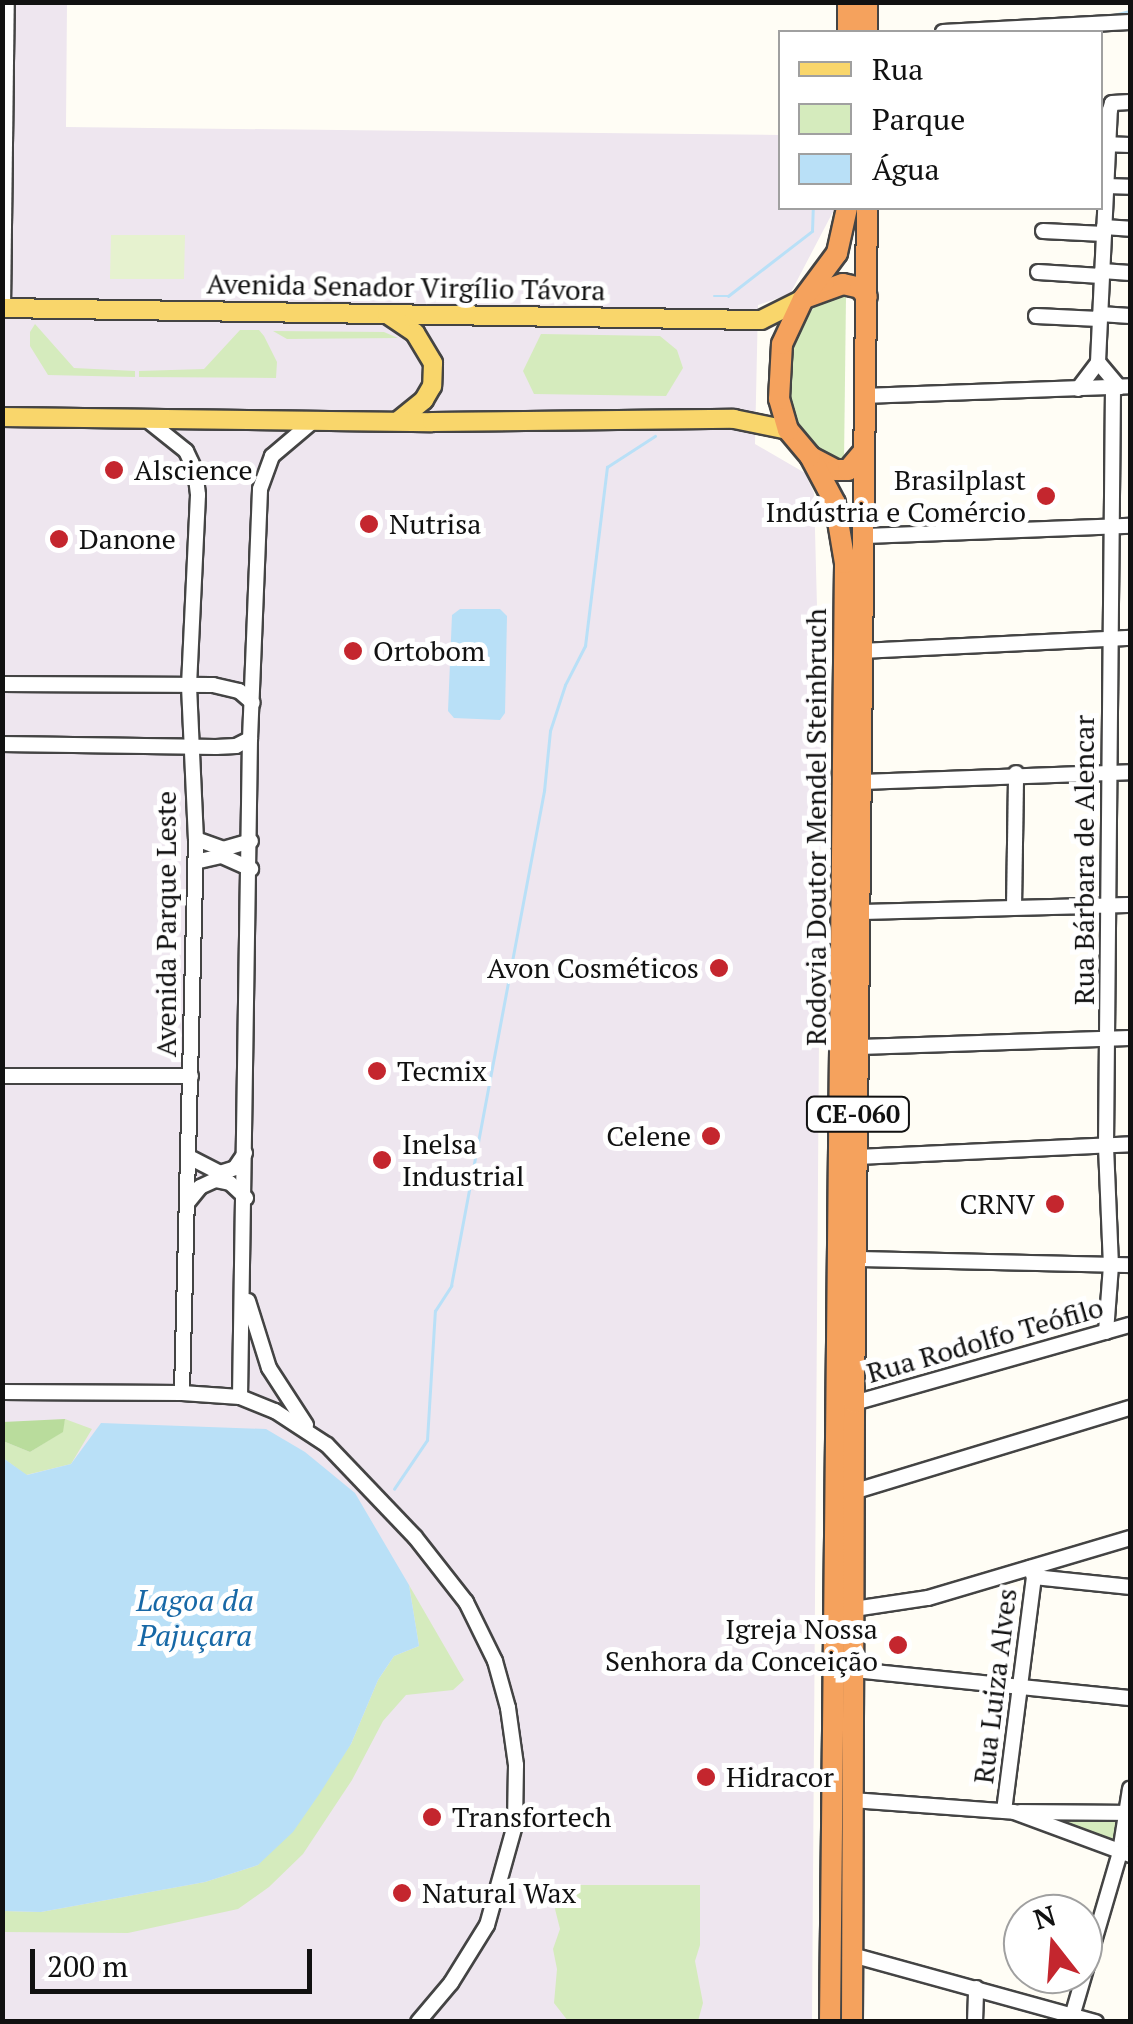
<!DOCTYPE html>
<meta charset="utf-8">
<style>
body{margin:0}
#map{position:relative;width:1133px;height:2024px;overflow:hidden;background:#fffdf5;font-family:"PT Serif",serif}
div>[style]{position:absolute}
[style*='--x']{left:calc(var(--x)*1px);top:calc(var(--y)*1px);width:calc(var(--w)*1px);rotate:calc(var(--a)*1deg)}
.industrial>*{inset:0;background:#eee6ef}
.green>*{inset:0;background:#d5ebbd}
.forest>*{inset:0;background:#b9dc9c}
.pitch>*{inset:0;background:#e6f2cf}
.water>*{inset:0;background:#b9e0f7}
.stream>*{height:2.5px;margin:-1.25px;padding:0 1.25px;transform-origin:1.25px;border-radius:1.25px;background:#b9e0f7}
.roads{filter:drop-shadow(2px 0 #444) drop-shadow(-2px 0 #444) drop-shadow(0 2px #444) drop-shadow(0 -2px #444)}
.minor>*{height:14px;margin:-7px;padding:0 7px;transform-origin:7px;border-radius:7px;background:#fff}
.major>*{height:18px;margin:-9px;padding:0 9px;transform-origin:9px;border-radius:9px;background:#f9d66b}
.highway>*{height:20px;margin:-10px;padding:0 10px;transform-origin:10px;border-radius:10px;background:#f5a25d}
.dots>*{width:28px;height:28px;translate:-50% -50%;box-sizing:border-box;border:5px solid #fff;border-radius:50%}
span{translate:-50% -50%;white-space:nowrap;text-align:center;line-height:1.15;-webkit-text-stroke:10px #fff;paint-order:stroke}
.shield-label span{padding:2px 8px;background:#fff;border:2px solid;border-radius:8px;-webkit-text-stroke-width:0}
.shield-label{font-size:25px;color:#111;font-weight:700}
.street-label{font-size:28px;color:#111}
.poi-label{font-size:28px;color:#111}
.left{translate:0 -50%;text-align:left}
.right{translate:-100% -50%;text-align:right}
.water-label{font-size:30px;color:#1768a6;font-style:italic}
.frame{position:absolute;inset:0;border:5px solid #111;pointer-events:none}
.legend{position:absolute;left:778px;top:30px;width:325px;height:180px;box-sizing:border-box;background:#fff;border:2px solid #a0a0a0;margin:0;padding:12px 18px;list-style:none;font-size:30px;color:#111}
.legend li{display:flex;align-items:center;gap:20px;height:50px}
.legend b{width:50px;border:2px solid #a0a0a0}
.north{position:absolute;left:1003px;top:1894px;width:100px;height:100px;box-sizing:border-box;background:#fff;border:2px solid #a0a0a0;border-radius:50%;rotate:343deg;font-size:28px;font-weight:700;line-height:40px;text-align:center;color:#111}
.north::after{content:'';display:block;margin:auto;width:35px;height:45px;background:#c4262e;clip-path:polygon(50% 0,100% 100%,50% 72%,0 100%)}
.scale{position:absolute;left:30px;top:1949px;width:282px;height:45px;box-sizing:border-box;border:5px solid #111;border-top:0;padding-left:12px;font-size:30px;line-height:35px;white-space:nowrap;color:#111;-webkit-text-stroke:8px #fff;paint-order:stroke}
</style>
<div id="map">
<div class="industrial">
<i style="clip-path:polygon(3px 3px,67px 3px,66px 127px,780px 135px,780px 208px,835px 208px,790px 294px,758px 305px,755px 444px,805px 473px,814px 493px,821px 757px,812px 2021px,3px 2022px)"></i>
</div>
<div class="green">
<i style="clip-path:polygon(840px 293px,846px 296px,844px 462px,835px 464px,810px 448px,797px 431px,790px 411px,790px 352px,799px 327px,815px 306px)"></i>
<i style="clip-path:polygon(35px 324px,74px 368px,135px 371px,135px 377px,48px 375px,30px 346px,30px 332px)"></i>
<i style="clip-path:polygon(240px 330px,259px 330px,264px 336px,277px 362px,276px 378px,139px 377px,139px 371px,204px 369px)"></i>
<i style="clip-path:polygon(273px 331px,384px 332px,398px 338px,287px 339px)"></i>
<i style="clip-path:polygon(541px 334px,660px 336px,677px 350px,683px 368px,666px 396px,534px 394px,523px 371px)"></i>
<i style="clip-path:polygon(65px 1419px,92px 1429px,71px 1464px,26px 1475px,3px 1458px,3px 1441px,30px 1452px,62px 1432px)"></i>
<i style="clip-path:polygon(409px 1585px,464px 1680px,453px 1690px,406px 1695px,383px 1721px,352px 1780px,303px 1854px,269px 1887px,238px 1909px,128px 1933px,3px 1932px,3px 1911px,41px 1912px,205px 1882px,258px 1865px,351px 1744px,378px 1680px,394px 1656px,419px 1646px)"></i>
<i style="clip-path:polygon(1038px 1816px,1118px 1820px,1116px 1844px)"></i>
<i style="clip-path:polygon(549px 1885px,700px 1885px,700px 1945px,695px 1961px,703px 2003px,698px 2021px,568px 2021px,554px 2003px,557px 1969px,553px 1949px,560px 1929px)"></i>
</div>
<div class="forest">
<i style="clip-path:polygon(65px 1419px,63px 1432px,30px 1452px,3px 1441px,3px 1422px)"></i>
</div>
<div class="pitch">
<i style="clip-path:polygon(111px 235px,185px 235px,184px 279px,110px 279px)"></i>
</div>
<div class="water">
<i style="clip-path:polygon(460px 609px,500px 609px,507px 616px,505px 713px,500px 720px,454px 718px,448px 711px,452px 615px)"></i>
<i style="clip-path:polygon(101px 1423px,266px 1429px,305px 1452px,355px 1493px,409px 1585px,419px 1646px,394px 1656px,378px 1680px,351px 1744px,320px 1793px,293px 1832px,258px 1865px,205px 1882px,41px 1912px,3px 1911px,3px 1458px,27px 1475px,71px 1464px)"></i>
</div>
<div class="stream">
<i style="--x:1106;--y:17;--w:25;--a:-14"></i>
<i style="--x:1100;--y:40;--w:1;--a:-45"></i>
<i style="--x:714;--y:296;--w:14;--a:0"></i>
<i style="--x:728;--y:296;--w:106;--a:-37.7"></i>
<i style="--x:812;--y:231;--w:23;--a:-88"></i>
<i style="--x:394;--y:1489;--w:59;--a:-56"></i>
<i style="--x:427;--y:1440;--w:129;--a:-86.5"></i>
<i style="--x:435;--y:1311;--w:30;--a:-57"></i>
<i style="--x:451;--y:1286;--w:504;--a:-79.36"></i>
<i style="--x:544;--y:791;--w:60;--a:-84.3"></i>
<i style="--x:550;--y:731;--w:48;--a:-71.9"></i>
<i style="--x:565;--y:685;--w:44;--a:-62.9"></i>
<i style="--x:585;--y:646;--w:180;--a:-83"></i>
<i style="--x:607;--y:467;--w:57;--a:-32.9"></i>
</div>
<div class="roads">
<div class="minor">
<i style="--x:943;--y:32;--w:187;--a:-3.1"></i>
<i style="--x:1101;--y:144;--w:29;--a:2"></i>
<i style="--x:1106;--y:186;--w:24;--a:2"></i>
<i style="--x:1104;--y:227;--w:26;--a:4"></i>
<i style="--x:1043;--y:231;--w:61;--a:2.8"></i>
<i style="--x:1102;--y:271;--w:28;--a:4"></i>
<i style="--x:1038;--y:272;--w:63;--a:3.6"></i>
<i style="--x:3;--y:308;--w:306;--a:-89.3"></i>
<i style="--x:1100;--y:314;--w:30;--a:4"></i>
<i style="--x:1036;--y:316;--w:63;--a:2.7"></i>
<i style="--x:1098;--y:362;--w:33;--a:50"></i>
<i style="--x:1078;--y:389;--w:34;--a:-53"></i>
<i style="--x:1098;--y:362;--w:252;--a:-87.3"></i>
<i style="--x:1110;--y:110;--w:7;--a:-74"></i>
<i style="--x:1112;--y:103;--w:18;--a:-3"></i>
<i style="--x:863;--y:396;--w:267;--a:-2.1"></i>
<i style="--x:146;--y:419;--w:51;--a:38.7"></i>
<i style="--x:186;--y:451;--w:21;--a:65"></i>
<i style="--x:195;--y:470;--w:25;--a:83"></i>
<i style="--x:198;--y:495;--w:191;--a:92.7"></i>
<i style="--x:189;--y:686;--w:153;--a:87.4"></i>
<i style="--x:196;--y:839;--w:554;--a:91.45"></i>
<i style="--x:866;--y:536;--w:264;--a:-2.2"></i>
<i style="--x:863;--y:651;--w:267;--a:-2.8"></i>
<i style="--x:2;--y:684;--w:211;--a:0.3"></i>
<i style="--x:213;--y:685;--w:27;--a:13"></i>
<i style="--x:239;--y:691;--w:18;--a:41"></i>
<i style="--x:2;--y:744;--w:214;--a:0.8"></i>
<i style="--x:216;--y:747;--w:20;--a:-3"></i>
<i style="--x:236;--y:746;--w:16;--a:-27"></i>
<i style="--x:862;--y:782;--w:268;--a:-2.1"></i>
<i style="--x:196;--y:839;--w:29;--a:20"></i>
<i style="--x:223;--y:849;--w:29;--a:-16"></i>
<i style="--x:195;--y:862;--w:28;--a:-13"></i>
<i style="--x:222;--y:856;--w:32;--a:24"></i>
<i style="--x:1014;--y:907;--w:134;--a:-89.1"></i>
<i style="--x:860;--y:912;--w:270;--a:-1.5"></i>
<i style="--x:859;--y:1047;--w:271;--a:-1.9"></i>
<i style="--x:2;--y:1076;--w:189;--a:0"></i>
<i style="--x:189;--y:1157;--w:35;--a:27"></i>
<i style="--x:220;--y:1173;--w:16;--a:-18"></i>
<i style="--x:235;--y:1168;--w:18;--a:-56"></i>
<i style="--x:859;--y:1157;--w:271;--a:-2.7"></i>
<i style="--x:188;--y:1202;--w:19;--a:-51"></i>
<i style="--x:200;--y:1187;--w:17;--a:-25"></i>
<i style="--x:215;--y:1180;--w:15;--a:11"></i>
<i style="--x:230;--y:1183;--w:22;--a:43"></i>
<i style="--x:856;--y:1259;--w:274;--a:1.3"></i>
<i style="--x:248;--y:1301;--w:70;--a:72.6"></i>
<i style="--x:269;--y:1368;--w:68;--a:57"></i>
<i style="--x:1106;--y:1332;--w:66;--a:-85.7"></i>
<i style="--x:1111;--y:1266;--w:121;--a:-92.4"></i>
<i style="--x:1106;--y:1145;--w:757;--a:-89.47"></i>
<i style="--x:2;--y:1392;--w:180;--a:0.3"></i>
<i style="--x:182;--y:1393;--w:58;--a:3.9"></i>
<i style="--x:240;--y:1397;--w:38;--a:22"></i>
<i style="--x:275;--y:1411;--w:62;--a:33.2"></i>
<i style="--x:327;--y:1445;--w:127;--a:46.3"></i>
<i style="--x:415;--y:1537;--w:83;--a:51.9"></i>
<i style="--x:466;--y:1602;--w:66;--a:63.8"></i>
<i style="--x:495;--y:1661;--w:49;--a:74.5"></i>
<i style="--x:508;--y:1708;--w:58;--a:82"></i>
<i style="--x:516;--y:1765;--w:60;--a:91"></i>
<i style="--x:515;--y:1825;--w:104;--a:105.6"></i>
<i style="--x:487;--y:1925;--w:68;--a:121.8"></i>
<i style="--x:451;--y:1983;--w:51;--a:130.2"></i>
<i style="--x:240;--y:1397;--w:658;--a:-89.13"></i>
<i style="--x:250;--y:739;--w:250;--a:-87.7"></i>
<i style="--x:260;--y:489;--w:35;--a:-70"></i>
<i style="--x:272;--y:456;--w:52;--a:-40.4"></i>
<i style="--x:854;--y:1403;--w:287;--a:-15.8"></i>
<i style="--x:856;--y:1491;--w:286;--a:-16.9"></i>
<i style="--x:1034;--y:1577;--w:97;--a:5.9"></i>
<i style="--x:854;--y:1609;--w:75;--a:-8.5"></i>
<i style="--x:928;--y:1598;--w:211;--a:-16.5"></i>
<i style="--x:854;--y:1670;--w:277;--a:5.8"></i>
<i style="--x:852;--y:1800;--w:162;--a:4.2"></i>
<i style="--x:1014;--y:1812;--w:124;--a:20.3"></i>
<i style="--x:1004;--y:1811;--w:236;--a:-82.7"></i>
<i style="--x:1034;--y:1577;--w:10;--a:-114"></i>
<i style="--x:1020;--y:1812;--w:110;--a:0.5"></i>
<i style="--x:852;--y:1955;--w:253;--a:15.4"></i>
<i style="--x:1071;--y:2020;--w:175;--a:-73.7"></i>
<i style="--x:1120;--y:1852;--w:64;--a:-81"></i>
<i style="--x:975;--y:2022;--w:34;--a:-88"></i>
</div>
<div class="major">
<i style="--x:2;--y:308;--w:759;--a:0.91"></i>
<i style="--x:761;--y:320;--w:47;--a:-26.6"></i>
<i style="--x:387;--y:314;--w:34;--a:34"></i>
<i style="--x:415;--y:333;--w:35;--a:59"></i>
<i style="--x:433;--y:363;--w:23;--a:92"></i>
<i style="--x:432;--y:386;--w:16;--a:120"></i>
<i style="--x:424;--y:400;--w:33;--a:141"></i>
<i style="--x:2;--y:417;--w:430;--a:0.7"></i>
<i style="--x:432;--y:422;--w:302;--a:-0.6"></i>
<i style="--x:734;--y:419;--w:55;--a:11.5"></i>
</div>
<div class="highway">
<i style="--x:848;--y:2;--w:30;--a:90"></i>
<i style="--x:867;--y:32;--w:30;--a:-90"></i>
<i style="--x:807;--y:297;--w:38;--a:-20"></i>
<i style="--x:843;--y:284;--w:17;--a:13"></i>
<i style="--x:860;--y:288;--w:11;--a:52"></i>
<i style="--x:811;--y:457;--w:27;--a:28"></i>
<i style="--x:835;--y:470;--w:13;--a:0"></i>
<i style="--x:848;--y:470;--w:25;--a:-50"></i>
<i style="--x:830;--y:2022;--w:1459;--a:-89.41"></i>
<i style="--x:845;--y:563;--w:61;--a:-99.5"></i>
<i style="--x:835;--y:503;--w:53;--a:-118"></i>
<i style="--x:810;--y:456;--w:34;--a:-130"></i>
<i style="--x:788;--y:430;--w:32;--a:-106"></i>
<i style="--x:779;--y:399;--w:55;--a:-86.9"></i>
<i style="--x:782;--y:344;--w:50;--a:-65"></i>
<i style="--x:803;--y:299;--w:57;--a:-53.5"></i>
<i style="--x:837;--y:253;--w:46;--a:-77.5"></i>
<i style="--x:852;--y:2022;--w:619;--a:-89.81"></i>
<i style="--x:854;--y:1403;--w:1195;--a:-89.38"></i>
</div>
</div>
<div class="dots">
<i style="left:114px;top:470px;background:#c4262e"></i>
<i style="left:1046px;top:496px;background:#c4262e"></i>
<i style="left:369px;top:524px;background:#c4262e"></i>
<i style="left:59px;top:539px;background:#c4262e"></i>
<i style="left:353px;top:651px;background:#c4262e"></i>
<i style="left:719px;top:968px;background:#c4262e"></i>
<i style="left:377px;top:1071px;background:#c4262e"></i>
<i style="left:711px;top:1136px;background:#c4262e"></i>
<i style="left:382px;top:1160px;background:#c4262e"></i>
<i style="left:1055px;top:1204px;background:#c4262e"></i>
<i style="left:898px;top:1645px;background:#c4262e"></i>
<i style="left:706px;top:1777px;background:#c4262e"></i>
<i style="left:432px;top:1817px;background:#c4262e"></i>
<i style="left:402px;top:1893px;background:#c4262e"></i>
</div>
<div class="shield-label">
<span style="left:858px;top:1114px">CE-060</span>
</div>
<div class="street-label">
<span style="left:406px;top:287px;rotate:1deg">Avenida Senador Virgílio Távora</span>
<span style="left:816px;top:827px;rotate:-90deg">Rodovia Doutor Mendel Steinbruch</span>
<span style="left:1084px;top:860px;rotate:-90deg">Rua Bárbara de Alencar</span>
<span style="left:166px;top:924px;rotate:-90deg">Avenida Parque Leste</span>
<span style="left:985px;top:1340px;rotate:-16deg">Rua Rodolfo Teófilo</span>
<span style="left:995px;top:1686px;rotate:-83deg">Rua Luiza Alves</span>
</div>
<div class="poi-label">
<span class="left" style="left:134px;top:470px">Alscience</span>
<span class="right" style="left:1026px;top:496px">Brasilplast<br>Indústria e Comércio</span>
<span class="left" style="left:389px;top:524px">Nutrisa</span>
<span class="left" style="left:79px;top:539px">Danone</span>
<span class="left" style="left:373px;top:651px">Ortobom</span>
<span class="right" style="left:699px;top:968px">Avon Cosméticos</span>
<span class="left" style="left:397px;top:1071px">Tecmix</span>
<span class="right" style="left:691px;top:1136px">Celene</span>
<span class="left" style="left:402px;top:1160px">Inelsa<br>Industrial</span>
<span class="right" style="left:1035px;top:1204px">CRNV</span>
<span class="right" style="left:878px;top:1645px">Igreja Nossa<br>Senhora da Conceição</span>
<span class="left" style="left:726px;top:1777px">Hidracor</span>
<span class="left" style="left:452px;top:1817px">Transfortech</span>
<span class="left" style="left:422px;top:1893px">Natural Wax</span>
</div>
<div class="water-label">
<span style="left:195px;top:1617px">Lagoa da<br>Pajuçara</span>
</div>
<div class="frame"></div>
<ul class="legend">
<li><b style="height:12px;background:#f9d66b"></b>Rua</li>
<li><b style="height:28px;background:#d5ebbd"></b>Parque</li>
<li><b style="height:28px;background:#b9e0f7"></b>Água</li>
</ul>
<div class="north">N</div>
<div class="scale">200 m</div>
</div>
